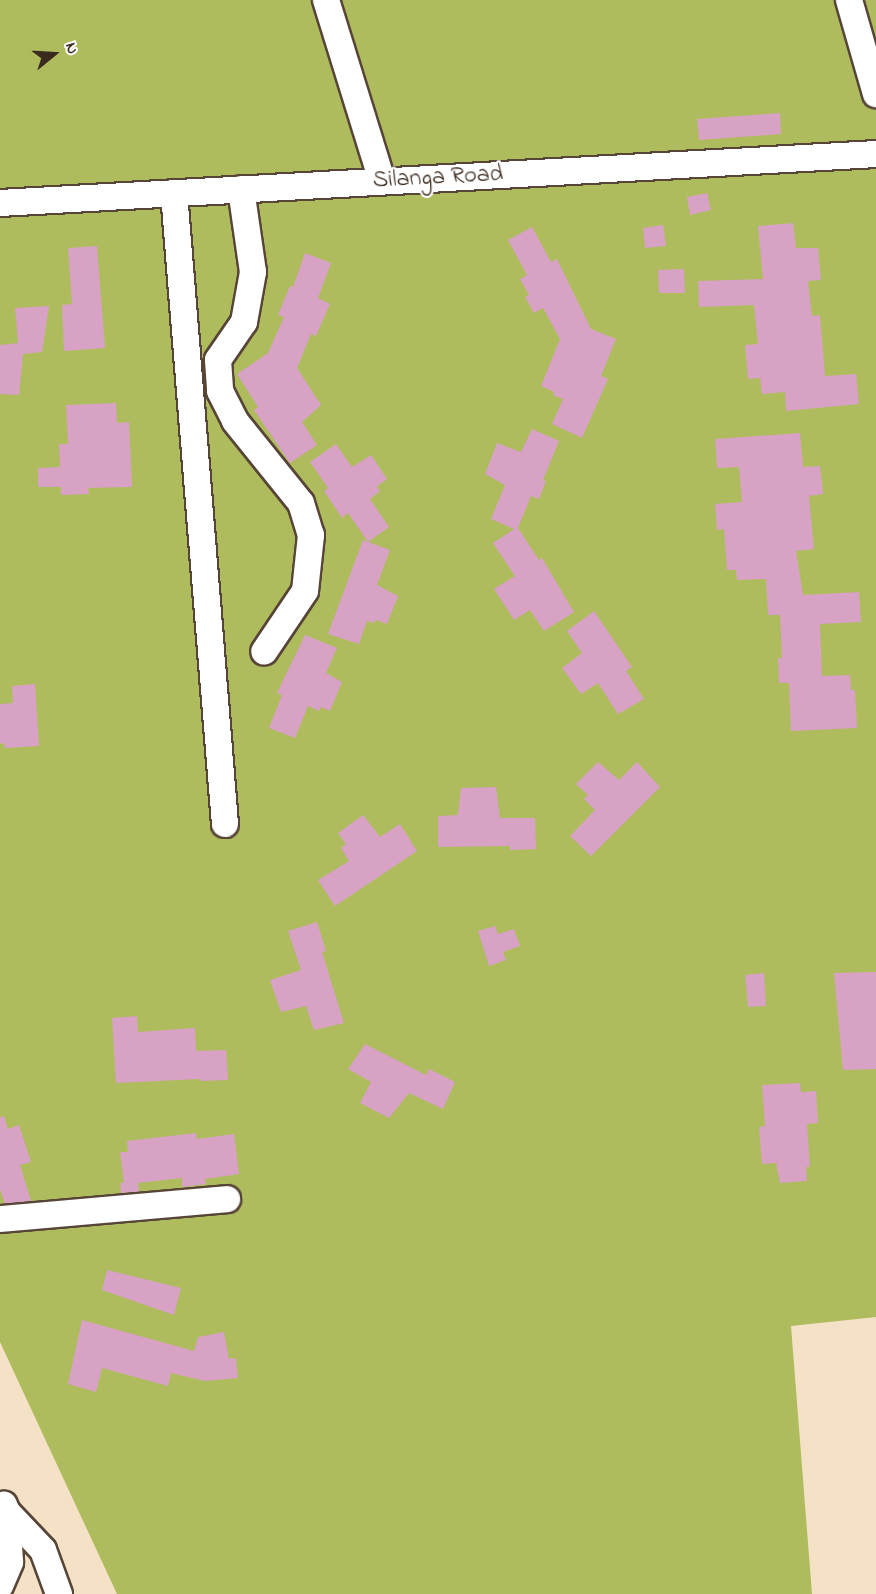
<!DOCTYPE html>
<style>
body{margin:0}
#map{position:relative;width:876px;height:1594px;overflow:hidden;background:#f5e1c6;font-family:"Indie Flower",sans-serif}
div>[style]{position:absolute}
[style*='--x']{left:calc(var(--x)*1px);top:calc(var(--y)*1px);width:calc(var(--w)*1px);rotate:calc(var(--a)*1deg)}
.green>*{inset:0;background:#afbc5e}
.building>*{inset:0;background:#d7a2c4}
.roads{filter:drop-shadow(2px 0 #574537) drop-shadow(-2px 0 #574537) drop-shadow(0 2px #574537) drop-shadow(0 -2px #574537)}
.street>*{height:26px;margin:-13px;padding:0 13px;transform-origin:13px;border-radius:13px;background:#fff}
span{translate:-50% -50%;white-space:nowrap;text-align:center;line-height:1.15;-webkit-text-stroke:4.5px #fff;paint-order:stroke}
.street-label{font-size:24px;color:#3b2a1e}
.north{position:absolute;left:24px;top:24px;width:60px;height:60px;-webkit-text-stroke:4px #fff;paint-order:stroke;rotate:72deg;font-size:16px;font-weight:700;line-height:24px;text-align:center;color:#3b2a1e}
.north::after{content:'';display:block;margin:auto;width:21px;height:27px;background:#3b2a1e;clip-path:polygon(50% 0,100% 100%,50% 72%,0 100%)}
</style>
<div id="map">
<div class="green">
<i style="clip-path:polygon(0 0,876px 0,876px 1317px,791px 1326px,812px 1594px,117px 1594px,0 1342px)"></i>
</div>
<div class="building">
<i style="clip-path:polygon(780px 113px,781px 134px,699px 140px,697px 119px)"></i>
<i style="clip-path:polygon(707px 193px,711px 210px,690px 215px,687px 197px)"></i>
<i style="clip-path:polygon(793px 223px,796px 248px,818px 248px,821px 280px,808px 281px,812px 316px,820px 315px,825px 376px,856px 374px,859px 404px,786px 411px,785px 392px,762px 394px,760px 378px,748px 379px,745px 345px,758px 344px,754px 305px,699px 307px,698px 281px,763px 279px,758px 226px)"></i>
<i style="clip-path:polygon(663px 225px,666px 246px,645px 248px,643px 228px)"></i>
<i style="clip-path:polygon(532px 227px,551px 262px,557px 259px,591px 329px,616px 339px,601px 376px,608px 379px,582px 438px,552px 424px,563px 399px,553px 395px,554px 392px,541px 386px,560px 339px,543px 308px,534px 313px,525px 297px,529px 295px,520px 279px,527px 275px,508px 240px)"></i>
<i style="clip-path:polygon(97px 246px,105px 348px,64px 351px,62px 305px,72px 304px,68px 248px)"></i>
<i style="clip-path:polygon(305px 253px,331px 263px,318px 298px,330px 304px,316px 336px,311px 334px,297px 368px,321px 405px,302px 422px,317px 445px,290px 463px,254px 410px,258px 407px,237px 374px,268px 353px,284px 317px,278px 315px,290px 286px,293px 287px)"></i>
<i style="clip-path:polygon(684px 269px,685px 293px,659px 293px,658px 270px)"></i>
<i style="clip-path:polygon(49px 306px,42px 352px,23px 354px,19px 395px,0 394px,0 345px,18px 343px,15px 308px)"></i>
<i style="clip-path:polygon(116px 403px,117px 423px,129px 422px,132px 487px,88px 488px,89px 494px,61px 495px,61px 487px,38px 487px,38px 468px,60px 467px,59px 444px,68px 444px,66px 405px)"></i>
<i style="clip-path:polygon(532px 429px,559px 441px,543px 480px,546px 481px,539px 499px,531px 496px,518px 528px,539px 560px,542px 558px,574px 612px,544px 631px,530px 610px,514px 620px,494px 589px,515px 576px,493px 543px,514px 529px,491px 519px,505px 485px,485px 474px,497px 443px,521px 452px)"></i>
<i style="clip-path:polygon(800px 433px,803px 467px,820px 466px,823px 494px,809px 496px,814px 549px,796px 551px,803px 595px,859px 592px,861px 622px,820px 624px,822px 676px,850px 675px,851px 690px,855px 690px,857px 728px,791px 731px,789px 683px,779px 683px,778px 658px,782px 658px,780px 615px,768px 615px,766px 579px,737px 580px,736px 570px,727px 570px,724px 529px,717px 530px,715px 504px,742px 502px,739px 467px,717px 468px,715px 439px)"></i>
<i style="clip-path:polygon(336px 444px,352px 467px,371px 455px,387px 479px,377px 486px,380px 491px,370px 499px,389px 527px,368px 542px,348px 513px,342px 518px,324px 491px,328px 488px,310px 462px)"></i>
<i style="clip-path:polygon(363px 540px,390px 550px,377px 585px,398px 596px,387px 624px,376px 620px,374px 623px,367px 621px,359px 644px,328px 634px)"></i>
<i style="clip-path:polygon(594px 611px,632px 667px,626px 671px,644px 699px,618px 714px,598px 683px,581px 694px,562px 668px,582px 653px,567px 631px)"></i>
<i style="clip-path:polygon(305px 635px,337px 648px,326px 673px,342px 682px,330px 711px,321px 707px,319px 711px,308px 706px,295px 738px,269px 728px,282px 695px,277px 693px)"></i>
<i style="clip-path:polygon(35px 684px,39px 746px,5px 748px,4px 743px,0 744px,0 704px,13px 703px,12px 686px)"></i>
<i style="clip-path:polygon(598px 762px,619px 780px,637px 762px,660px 787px,591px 856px,570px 836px,595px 810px,584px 799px,588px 795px,576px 784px)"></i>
<i style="clip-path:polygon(496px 787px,500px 818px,535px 818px,536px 849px,510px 850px,510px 846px,438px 847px,438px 816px,458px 815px,461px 788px)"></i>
<i style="clip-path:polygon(363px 815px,380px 837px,400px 824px,417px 851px,335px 906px,318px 880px,349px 861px,341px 848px,346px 844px,338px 833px)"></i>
<i style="clip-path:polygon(317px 922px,326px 951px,322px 952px,344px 1023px,314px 1030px,306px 1006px,281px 1012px,270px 980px,301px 970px,288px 931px)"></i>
<i style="clip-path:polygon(495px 926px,498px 934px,514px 929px,520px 946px,503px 952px,506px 960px,489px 966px,478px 931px)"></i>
<i style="clip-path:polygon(876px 972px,876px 1069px,843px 1070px,834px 973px)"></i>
<i style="clip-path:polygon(764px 973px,766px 1006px,748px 1007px,745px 975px)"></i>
<i style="clip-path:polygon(137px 1016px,138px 1032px,195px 1028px,196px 1051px,226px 1050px,228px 1080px,200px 1081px,200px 1079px,116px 1083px,112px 1018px)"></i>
<i style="clip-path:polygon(365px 1044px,426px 1075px,429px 1069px,455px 1082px,443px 1109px,409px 1093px,389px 1118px,360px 1103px,371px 1082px,348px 1069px)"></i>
<i style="clip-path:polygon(800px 1083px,801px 1092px,816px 1091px,818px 1123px,807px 1124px,810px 1167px,806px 1167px,807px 1181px,780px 1183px,776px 1163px,762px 1164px,759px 1127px,765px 1126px,762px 1085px)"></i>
<i style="clip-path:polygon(4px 1116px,8px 1129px,19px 1125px,31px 1162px,20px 1165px,31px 1201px,5px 1204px,0 1189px,0 1117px)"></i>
<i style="clip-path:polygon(196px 1133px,197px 1139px,234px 1134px,239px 1174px,205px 1179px,206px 1184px,182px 1187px,182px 1178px,138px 1183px,139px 1192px,121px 1193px,120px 1183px,124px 1183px,120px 1152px,128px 1152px,127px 1141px)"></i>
<i style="clip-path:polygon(107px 1270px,181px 1288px,174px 1315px,102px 1290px)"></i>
<i style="clip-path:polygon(82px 1320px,194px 1351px,198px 1337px,224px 1332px,229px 1359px,236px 1358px,238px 1378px,205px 1381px,171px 1373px,168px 1386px,102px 1368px,96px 1392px,68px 1384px)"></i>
</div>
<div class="roads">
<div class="street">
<i style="--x:326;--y:0;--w:189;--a:72.8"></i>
<i style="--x:849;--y:0;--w:98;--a:74"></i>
<i style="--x:241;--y:189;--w:84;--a:81.8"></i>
<i style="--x:253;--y:272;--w:51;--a:100.2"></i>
<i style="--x:244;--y:322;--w:46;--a:124.4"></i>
<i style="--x:218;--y:360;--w:31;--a:86"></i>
<i style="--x:220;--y:391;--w:34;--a:63"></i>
<i style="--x:235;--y:421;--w:105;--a:51.2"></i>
<i style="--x:301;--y:503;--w:34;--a:73"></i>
<i style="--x:311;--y:535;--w:56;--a:96.1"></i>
<i style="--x:305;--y:591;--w:73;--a:123.9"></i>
<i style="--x:174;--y:193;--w:633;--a:85.38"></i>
<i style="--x:0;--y:203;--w:877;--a:-3.2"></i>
<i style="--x:0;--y:1219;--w:228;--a:-5"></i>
<i style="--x:7;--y:1512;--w:52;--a:46.5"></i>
<i style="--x:43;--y:1550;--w:47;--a:70"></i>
<i style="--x:0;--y:1586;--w:26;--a:-67"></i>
<i style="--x:10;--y:1562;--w:50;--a:-93.4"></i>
<i style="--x:7;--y:1512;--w:8;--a:-113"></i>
</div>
</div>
<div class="street-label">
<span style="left:438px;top:178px;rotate:-3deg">Silanga Road</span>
</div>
<div class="north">N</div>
</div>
